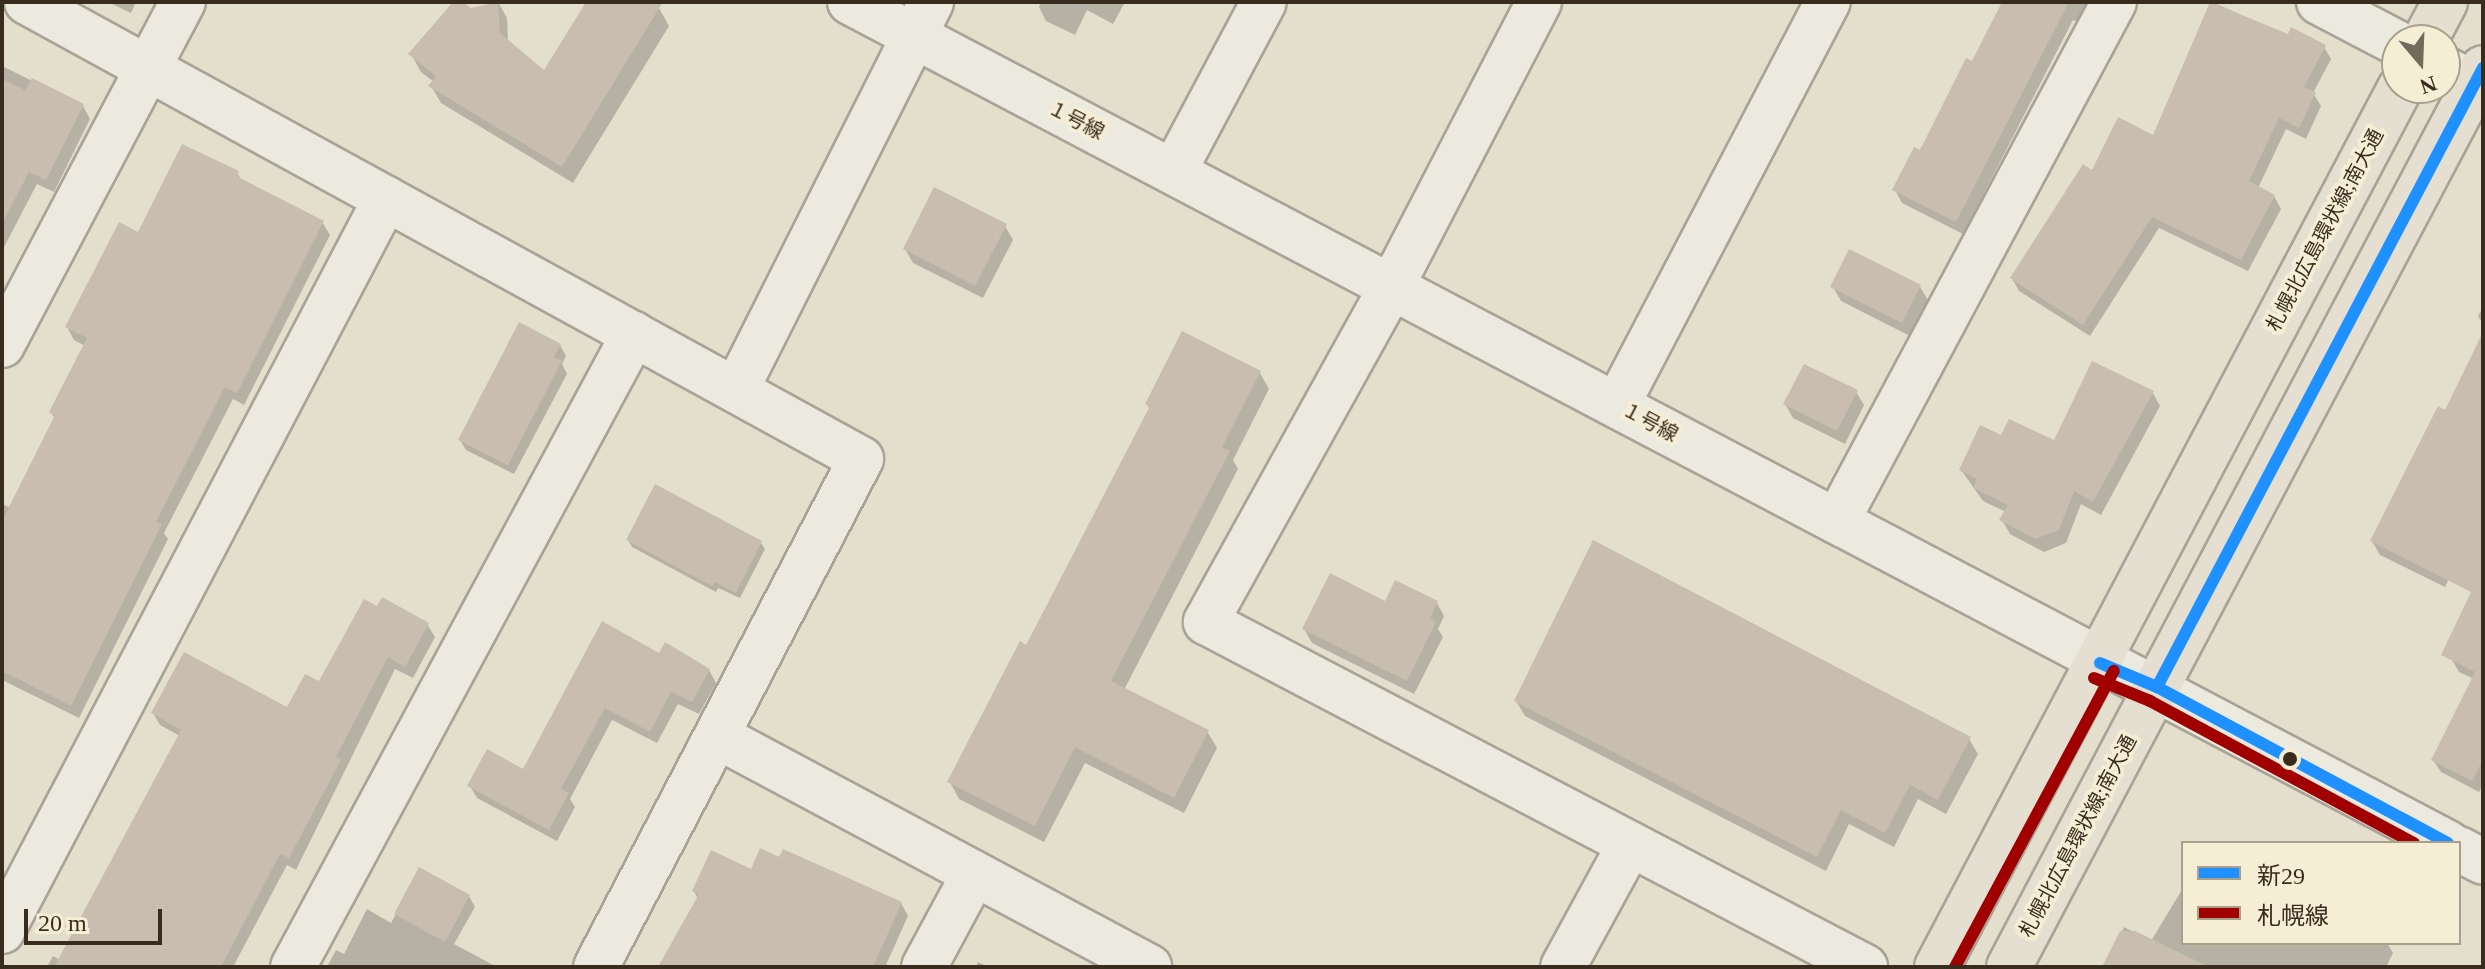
<!DOCTYPE html>
<meta charset="utf-8">
<style>
body{margin:0}
#map{position:relative;width:2485px;height:969px;overflow:hidden;background:#e4decd;font-family:"Times New Roman","Noto Sans JP",serif}
div>[style]{position:absolute}
[style*='--x']{left:calc(var(--x)*1px);top:calc(var(--y)*1px);width:calc(var(--w)*1px);rotate:calc(var(--a)*1deg)}
.shadow>*{inset:0;background:#0003}
.building>*{inset:0;background:#c8bdae}
.roads{filter:drop-shadow(2px 0 #a9a397) drop-shadow(-2px 0 #a9a397) drop-shadow(0 2px #a9a397) drop-shadow(0 -2px #a9a397)}
.street>*{height:44px;margin:-22px;padding:0 22px;transform-origin:22px;border-radius:22px;background:#ece9df}
.secondary>*{height:44px;margin:-22px;padding:0 22px;transform-origin:22px;border-radius:22px;background:#ece9df}
.primary>*{height:44px;margin:-22px;padding:0 22px;transform-origin:22px;border-radius:22px;background:#e4dfd0}
.bus-1>*{height:12px;margin:-6px;padding:0 6px;transform-origin:6px;border-radius:6px;background:#1e90ff}
.bus-2>*{height:12px;margin:-6px;padding:0 6px;transform-origin:6px;border-radius:6px;background:#a00000}
.dots>*{width:22px;height:22px;translate:-50% -50%;box-sizing:border-box;border:4px solid #f5edd4;border-radius:50%}
span{translate:-50% -50%;white-space:nowrap;text-align:center;line-height:1.15;-webkit-text-stroke:7px #f5edd4;paint-order:stroke}
.street-label{font-size:20px;color:#382c1f}
.frame{position:absolute;inset:0;border:4px solid #382c1f;pointer-events:none}
.legend{position:absolute;left:2181px;top:841px;width:280px;height:104px;box-sizing:border-box;background:#f5edd4;border:2px solid #a9a08c;margin:0;padding:10px 14px;list-style:none;font-size:24px;color:#382c1f}
.legend li{display:flex;align-items:center;gap:16px;height:40px}
.legend b{width:40px;border:2px solid #a9a08c}
.north{position:absolute;left:2381px;top:24px;width:80px;height:80px;box-sizing:border-box;background:#f5edd4;border:2px solid #a9a08c;border-radius:50%;rotate:161deg;font-size:22px;font-weight:700;line-height:32px;text-align:center;color:#382c1f}
.north::after{content:'';display:block;margin:auto;width:28px;height:36px;background:#746a5c;clip-path:polygon(50% 0,100% 100%,50% 72%,0 100%)}
.scale{position:absolute;left:24px;top:909px;width:138px;height:36px;box-sizing:border-box;border:4px solid #382c1f;border-top:0;padding-left:10px;font-size:24px;line-height:28px;white-space:nowrap;color:#382c1f;-webkit-text-stroke:6px #f5edd4;paint-order:stroke}
</style>
<div id="map">
<div class="shadow">
<i style="clip-path:polygon(108px 2px,136px 2px,131px 13px)"></i>
<i style="clip-path:polygon(455px 2px,470px 11px,498px 2px,507px 18px,508px 43px,544px 73px,588px 2px,649px 2px,659px 8px,669px 26px,573px 183px,441px 103px,431px 86px,434px 82px,421px 72px,411px 54px)"></i>
<i style="clip-path:polygon(1041px 2px,1125px 2px,1113px 24px,1087px 10px,1075px 35px,1046px 21px,1039px 7px)"></i>
<i style="clip-path:polygon(2004px 2px,2091px 2px,2080px 23px,2073px 20px,1963px 234px,1902px 203px,1895px 190px,1973px 64px)"></i>
<i style="clip-path:polygon(2212px 2px,2289px 36px,2324px 47px,2331px 59px,2313px 93px,2321px 106px,2306px 139px,2286px 129px,2258px 188px,2274px 196px,2281px 209px,2248px 271px,2159px 228px,2090px 336px,2019px 291px,2012px 278px,2093px 173px,2154px 137px)"></i>
<i style="clip-path:polygon(2px 66px,83px 106px,90px 119px,54px 192px,37px 184px,2px 251px)"></i>
<i style="clip-path:polygon(237px 173px,242px 181px,322px 222px,330px 235px,244px 405px,233px 399px,164px 533px,168px 539px,79px 718px,2px 680px,2px 504px,11px 508px,55px 419px,51px 412px,85px 346px,74px 340px,67px 327px,139px 234px)"></i>
<i style="clip-path:polygon(1005px 226px,1013px 240px,983px 298px,913px 263px,905px 249px)"></i>
<i style="clip-path:polygon(1833px 287px,1920px 287px,1928px 300px,1910px 336px,1841px 301px)"></i>
<i style="clip-path:polygon(2483px 307px,2483px 324px,2478px 316px)"></i>
<i style="clip-path:polygon(2483px 337px,2483px 505px,2445px 587px,2380px 555px,2372px 541px,2446px 413px)"></i>
<i style="clip-path:polygon(560px 345px,566px 356px,562px 364px,567px 374px,514px 474px,466px 450px,460px 440px)"></i>
<i style="clip-path:polygon(1260px 373px,1269px 389px,1233px 460px,1238px 469px,1124px 690px,1207px 731px,1217px 748px,1184px 813px,1085px 763px,1044px 842px,959px 799px,950px 782px,1027px 647px,1150px 410px,1147px 404px)"></i>
<i style="clip-path:polygon(1856px 392px,1864px 405px,1845px 444px,1793px 418px,1785px 404px)"></i>
<i style="clip-path:polygon(2153px 393px,2160px 406px,2101px 515px,2081px 504px,2066px 543px,2044px 552px,2010px 534px,2002px 520px,2006px 512px,1983px 501px,1961px 470px,2001px 438px,2055px 443px)"></i>
<i style="clip-path:polygon(628px 540px,761px 543px,765px 549px,740px 598px,718px 588px,716px 592px,632px 547px)"></i>
<i style="clip-path:polygon(1386px 603px,1437px 603px,1444px 616px,1438px 629px,1443px 637px,1414px 694px,1312px 643px,1304px 629px)"></i>
<i style="clip-path:polygon(2483px 608px,2483px 784px,2479px 792px,2441px 772px,2433px 760px,2474px 679px,2459px 672px,2452px 660px)"></i>
<i style="clip-path:polygon(427px 624px,435px 637px,413px 678px,395px 669px,296px 870px,287px 865px,233px 967px,47px 967px,53px 956px,60px 960px,180px 736px,160px 725px,153px 713px,287px 710px)"></i>
<i style="clip-path:polygon(660px 655px,709px 670px,716px 683px,699px 714px,678px 704px,657px 743px,612px 720px,570px 799px,575px 807px,557px 841px,477px 798px,470px 786px,524px 772px)"></i>
<i style="clip-path:polygon(1516px 701px,1969px 739px,1978px 754px,1946px 814px,1918px 799px,1894px 847px,1849px 824px,1826px 871px,1525px 716px)"></i>
<i style="clip-path:polygon(420px 870px,469px 896px,475px 907px,454px 944px,497px 967px,327px 967px,336px 950px,344px 954px,367px 909px,391px 923px)"></i>
<i style="clip-path:polygon(752px 871px,901px 903px,908px 916px,885px 967px,662px 967px,698px 899px,694px 891px)"></i>
<i style="clip-path:polygon(2183px 888px,2183px 943px,2387px 943px,2393px 953px,2386px 967px,2104px 967px,2124px 927px,2151px 941px)"></i>
<i style="clip-path:polygon(978px 962px,989px 967px,976px 967px)"></i>
</div>
<div class="building">
<i style="clip-path:polygon(453px 2px,463px 2px,471px 8px,498px 2px,500px 33px,544px 70px,586px 2px,663px 2px,562px 167px,428px 86px,436px 76px,408px 54px)"></i>
<i style="clip-path:polygon(2002px 2px,2069px 2px,1956px 222px,1892px 190px,1914px 147px,1920px 150px,1966px 58px,1972px 61px)"></i>
<i style="clip-path:polygon(2210px 2px,2288px 34px,2291px 27px,2326px 45px,2304px 87px,2316px 92px,2299px 128px,2279px 118px,2249px 181px,2275px 195px,2241px 260px,2152px 217px,2083px 325px,2010px 278px,2083px 164px,2092px 170px,2118px 117px,2153px 135px)"></i>
<i style="clip-path:polygon(32px 78px,84px 104px,46px 180px,29px 172px,2px 224px,2px 79px,25px 90px)"></i>
<i style="clip-path:polygon(182px 144px,239px 171px,236px 176px,324px 221px,237px 393px,225px 387px,156px 522px,162px 524px,71px 706px,2px 671px,2px 521px,55px 415px,49px 412px,87px 338px,65px 327px,119px 222px,138px 232px)"></i>
<i style="clip-path:polygon(934px 187px,1007px 224px,975px 286px,903px 249px)"></i>
<i style="clip-path:polygon(1849px 249px,1921px 285px,1902px 323px,1830px 287px)"></i>
<i style="clip-path:polygon(519px 322px,561px 344px,554px 357px,562px 361px,508px 465px,458px 440px)"></i>
<i style="clip-path:polygon(1182px 331px,1261px 371px,1222px 447px,1230px 451px,1111px 681px,1209px 730px,1174px 798px,1075px 747px,1035px 826px,947px 782px,1020px 641px,1026px 645px,1150px 406px,1145px 404px)"></i>
<i style="clip-path:polygon(2483px 332px,2483px 760px,2472px 781px,2431px 760px,2475px 672px,2441px 655px,2471px 592px,2370px 541px,2438px 406px,2445px 410px)"></i>
<i style="clip-path:polygon(2092px 361px,2154px 391px,2093px 502px,2074px 491px,2059px 530px,2035px 539px,1999px 520px,2008px 505px,1973px 488px,1977px 479px,1959px 470px,1980px 425px,2001px 435px,2009px 419px,2054px 440px)"></i>
<i style="clip-path:polygon(1804px 364px,1858px 390px,1837px 431px,1783px 404px)"></i>
<i style="clip-path:polygon(655px 484px,762px 541px,736px 593px,715px 582px,712px 586px,626px 540px)"></i>
<i style="clip-path:polygon(1593px 540px,1971px 737px,1938px 800px,1910px 785px,1885px 833px,1841px 810px,1817px 857px,1514px 701px)"></i>
<i style="clip-path:polygon(1330px 573px,1385px 601px,1395px 580px,1438px 601px,1430px 618px,1436px 622px,1407px 681px,1302px 629px)"></i>
<i style="clip-path:polygon(382px 597px,429px 623px,405px 667px,388px 657px,336px 757px,341px 760px,289px 858px,280px 854px,221px 967px,54px 967px,181px 730px,151px 713px,184px 652px,287px 707px,305px 674px,319px 681px,364px 599px,377px 606px)"></i>
<i style="clip-path:polygon(602px 621px,659px 653px,665px 642px,710px 669px,692px 702px,671px 692px,650px 732px,605px 708px,561px 789px,569px 793px,549px 830px,467px 786px,487px 749px,523px 769px)"></i>
<i style="clip-path:polygon(760px 848px,779px 857px,783px 849px,902px 902px,873px 967px,658px 967px,699px 894px,692px 891px,711px 850px,751px 869px)"></i>
<i style="clip-path:polygon(419px 867px,470px 895px,445px 942px,394px 914px)"></i>
<i style="clip-path:polygon(2120px 931px,2135px 931px,2209px 967px,2102px 967px)"></i>
</div>
<div class="roads">
<div class="street">
<i style="--x:27;--y:2;--w:951;--a:28.72"></i>
<i style="--x:861;--y:459;--w:573;--a:117.55"></i>
<i style="--x:1539;--y:2;--w:320;--a:117.4"></i>
<i style="--x:1392;--y:286;--w:384;--a:119"></i>
<i style="--x:1206;--y:622;--w:744;--a:27.63"></i>
<i style="--x:2319;--y:2;--w:88;--a:27.7"></i>
<i style="--x:2445;--y:69;--w:43;--a:27.8"></i>
<i style="--x:1174;--y:171;--w:191;--a:-62"></i>
<i style="--x:2;--y:345;--w:388;--a:-62.2"></i>
<i style="--x:736;--y:390;--w:434;--a:-63.3"></i>
<i style="--x:1617;--y:405;--w:455;--a:-62.4"></i>
<i style="--x:1837;--y:521;--w:588;--a:-61.91"></i>
<i style="--x:717;--y:736;--w:490;--a:28.1"></i>
<i style="--x:2;--y:931;--w:827;--a:-62.35"></i>
<i style="--x:293;--y:967;--w:719;--a:-61.69"></i>
<i style="--x:924;--y:967;--w:106;--a:-61.7"></i>
<i style="--x:1563;--y:967;--w:140;--a:-61.4"></i>
</div>
<div class="secondary">
<i style="--x:850;--y:2;--w:1806;--a:27.76"></i>
<i style="--x:2459;--y:849;--w:27;--a:28"></i>
</div>
<div class="primary">
<i style="--x:2425;--y:40;--w:43;--a:-62.2"></i>
<i style="--x:1937;--y:967;--w:993;--a:-62.22"></i>
<i style="--x:2009;--y:967;--w:1016;--a:-62.2"></i>
</div>
</div>
<div class="bus-1">
<i style="--x:2100;--y:663;--w:62;--a:22.8"></i>
<i style="--x:2157;--y:687;--w:330;--a:28.2"></i>
<i style="--x:2157;--y:687;--w:700;--a:-62.23"></i>
</div>
<div class="bus-2">
<i style="--x:2094;--y:678;--w:61;--a:22.3"></i>
<i style="--x:2150;--y:701;--w:300;--a:28.3"></i>
<i style="--x:1955;--y:967;--w:336;--a:-61.8"></i>
</div>
<div class="dots">
<i style="left:2290px;top:759px;background:#382c1f"></i>
</div>
<div class="street-label">
<span style="left:1076px;top:120px;rotate:27deg">１号線</span>
<span style="left:2325px;top:230px;rotate:-62deg">札幌北広島環状線;南大通</span>
<span style="left:1650px;top:422px;rotate:28deg">１号線</span>
<span style="left:2078px;top:836px;rotate:-62deg">札幌北広島環状線;南大通</span>
</div>
<div class="frame"></div>
<ul class="legend">
<li><b style="height:10px;background:#1e90ff"></b>新29</li>
<li><b style="height:10px;background:#a00000"></b>札幌線</li>
</ul>
<div class="north">N</div>
<div class="scale">20 m</div>
</div>
